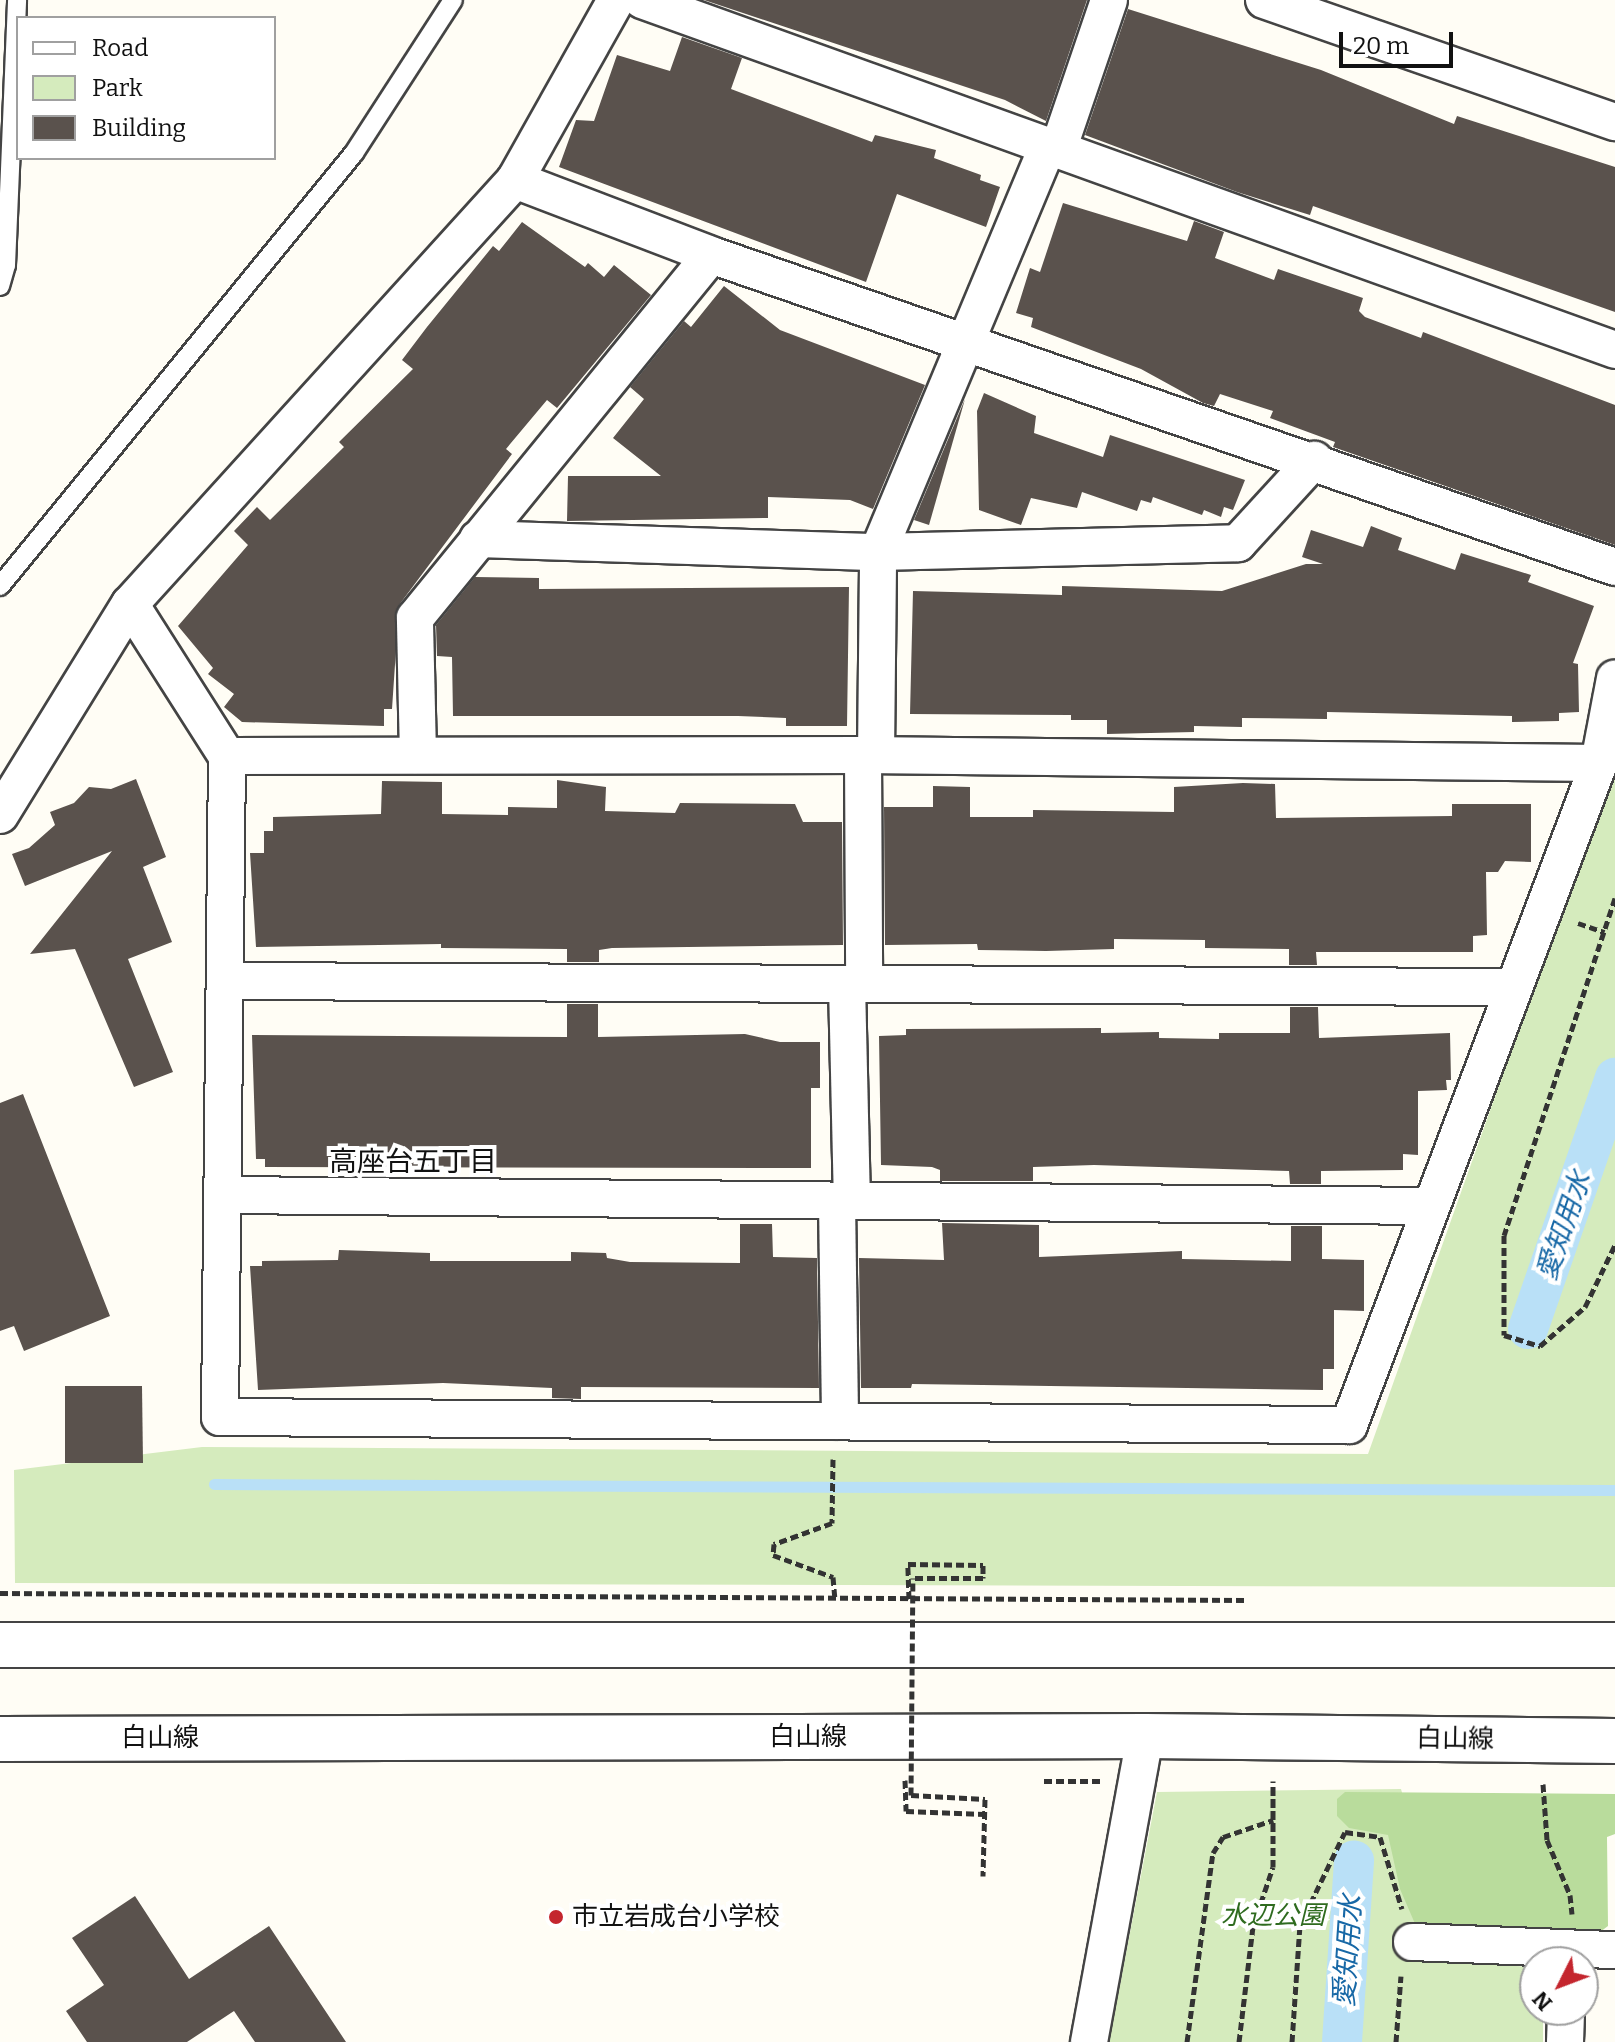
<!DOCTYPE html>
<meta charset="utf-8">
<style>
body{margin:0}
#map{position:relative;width:1615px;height:2042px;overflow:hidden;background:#fffdf5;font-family:Bitter,"Noto Sans JP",serif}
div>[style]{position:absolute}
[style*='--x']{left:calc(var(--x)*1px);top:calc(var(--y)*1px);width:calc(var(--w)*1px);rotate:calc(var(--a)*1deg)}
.green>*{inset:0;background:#d5ebbd}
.forest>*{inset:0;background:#b9dc9c}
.stream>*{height:11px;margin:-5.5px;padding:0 5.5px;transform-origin:5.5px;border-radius:5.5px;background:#b9e0f7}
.canal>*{height:40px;margin:-20px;padding:0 20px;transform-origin:20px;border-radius:20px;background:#b9e0f7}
.building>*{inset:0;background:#5a524d}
.path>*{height:5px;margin-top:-2.5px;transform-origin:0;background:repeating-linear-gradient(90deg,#333 0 8px,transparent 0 12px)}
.roads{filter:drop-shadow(2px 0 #444) drop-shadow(-2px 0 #444) drop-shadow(0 2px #444) drop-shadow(0 -2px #444)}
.service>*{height:18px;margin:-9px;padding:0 9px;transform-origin:9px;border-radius:9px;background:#fff}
.minor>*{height:36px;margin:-18px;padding:0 18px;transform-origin:18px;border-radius:18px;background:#fff}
.tertiary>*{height:44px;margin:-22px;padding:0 22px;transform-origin:22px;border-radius:22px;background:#fff}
.path-bridge>*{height:5px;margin-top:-2.5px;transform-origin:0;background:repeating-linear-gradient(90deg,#333 0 8px,transparent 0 12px)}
.dots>*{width:22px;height:22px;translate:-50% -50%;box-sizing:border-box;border:4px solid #fff;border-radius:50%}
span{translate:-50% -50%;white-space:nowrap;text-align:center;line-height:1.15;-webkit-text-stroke:8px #fff;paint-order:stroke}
.street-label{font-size:26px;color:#111}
.park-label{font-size:26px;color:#2f6b1f;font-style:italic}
.poi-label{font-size:26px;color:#111}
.left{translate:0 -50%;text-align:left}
.neighbourhood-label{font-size:28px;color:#111}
.water-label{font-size:28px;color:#1768a6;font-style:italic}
.legend{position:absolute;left:16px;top:16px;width:260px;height:144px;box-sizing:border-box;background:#fff;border:2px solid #a0a0a0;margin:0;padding:10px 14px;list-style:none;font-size:24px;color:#111}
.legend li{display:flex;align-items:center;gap:16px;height:40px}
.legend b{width:40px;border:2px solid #a0a0a0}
.north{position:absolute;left:1519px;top:1946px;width:80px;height:80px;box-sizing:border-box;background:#fff;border:2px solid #a0a0a0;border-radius:50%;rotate:228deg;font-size:22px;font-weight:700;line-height:32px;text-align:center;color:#111}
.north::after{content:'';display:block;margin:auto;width:28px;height:36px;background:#c4262e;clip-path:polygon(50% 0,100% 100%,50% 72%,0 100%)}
.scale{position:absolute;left:1339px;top:32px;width:114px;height:36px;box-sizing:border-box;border:4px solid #111;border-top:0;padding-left:10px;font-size:24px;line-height:28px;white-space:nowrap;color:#111;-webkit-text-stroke:6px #fff;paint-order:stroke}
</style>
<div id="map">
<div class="green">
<i style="clip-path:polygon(1615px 759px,1615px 1587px,15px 1583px,14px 1470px,202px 1447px,1368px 1454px)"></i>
<i style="clip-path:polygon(1401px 1789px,1432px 1898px,1434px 1962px,1535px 1967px,1535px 2010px,1543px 2010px,1543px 2042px,1109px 2042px,1157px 1792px)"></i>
</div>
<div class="forest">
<i style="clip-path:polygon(1345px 1792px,1615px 1794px,1615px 1834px,1607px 1837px,1608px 1926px,1600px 1932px,1416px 1926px,1400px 1889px,1388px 1835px,1349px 1828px,1337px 1816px,1337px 1799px)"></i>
</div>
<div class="stream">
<i style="--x:214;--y:1484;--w:1401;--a:0.25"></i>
</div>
<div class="canal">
<i style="--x:1528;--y:1329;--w:266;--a:-70.9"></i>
<i style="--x:1342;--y:2042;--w:182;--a:-86.2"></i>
</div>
<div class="building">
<i style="clip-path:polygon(704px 0,1087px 0,1046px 121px,1005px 100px)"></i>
<i style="clip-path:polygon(1128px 9px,1321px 70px,1454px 124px,1457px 116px,1615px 167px,1615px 312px,1313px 206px,1310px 215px,1237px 192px,1085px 135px)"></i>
<i style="clip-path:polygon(682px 37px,742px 58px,731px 89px,872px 142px,875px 135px,936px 150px,934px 158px,981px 175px,980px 180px,1000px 187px,986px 227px,897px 194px,866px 282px,559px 167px,576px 120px,594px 121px,617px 55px,670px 71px)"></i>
<i style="clip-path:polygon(1063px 203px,1187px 241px,1194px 221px,1224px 232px,1215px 258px,1274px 280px,1278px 269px,1363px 298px,1359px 311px,1365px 317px,1421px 338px,1423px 332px,1615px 405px,1615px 545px,1333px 447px,1335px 442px,1270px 418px,1273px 411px,1220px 394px,1214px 406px,1203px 403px,1141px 369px,1031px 327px,1033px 318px,1016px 313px,1030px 268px,1040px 272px)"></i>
<i style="clip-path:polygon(522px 222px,585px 267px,588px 263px,604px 277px,614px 265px,651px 295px,557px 408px,547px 400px,506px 449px,512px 454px,399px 605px,392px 709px,384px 709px,384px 726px,242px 722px,224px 707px,234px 694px,208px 674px,213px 668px,178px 626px,248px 545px,234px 531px,257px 507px,270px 520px,344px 447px,339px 442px,413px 369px,402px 360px,427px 327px,493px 246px,499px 251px)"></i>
<i style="clip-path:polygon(724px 286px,780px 330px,925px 385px,873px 509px,850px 500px,768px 497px,768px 518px,567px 521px,568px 476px,661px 476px,613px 438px,644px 399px,630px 387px,684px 321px,691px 327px)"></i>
<i style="clip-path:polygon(984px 393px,1036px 416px,1034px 433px,1103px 457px,1110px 435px,1245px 480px,1233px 510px,1224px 507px,1221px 517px,1204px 510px,1202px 515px,1153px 497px,1151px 503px,1141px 500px,1137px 511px,1082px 492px,1077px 508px,1031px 498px,1021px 525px,979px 510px,977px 411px)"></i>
<i style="clip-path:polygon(965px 399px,929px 525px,914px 520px)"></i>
<i style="clip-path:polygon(1371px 526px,1402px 538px,1398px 550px,1455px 570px,1461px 553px,1531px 575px,1528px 582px,1594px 606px,1573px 663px,1578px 664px,1579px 712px,1559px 713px,1559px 721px,1512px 722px,1512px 716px,1327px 712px,1327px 719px,1242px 718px,1242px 727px,1194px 726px,1194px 732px,1107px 734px,1107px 720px,1071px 720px,1071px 715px,910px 714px,913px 591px,1062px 595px,1062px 586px,1222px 591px,1306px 564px,1323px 564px,1302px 557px,1311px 530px,1363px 547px)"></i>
<i style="clip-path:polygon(475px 577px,539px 578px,539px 589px,849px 587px,847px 726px,786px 726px,786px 718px,738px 716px,453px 716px,452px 657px,437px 656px,436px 625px)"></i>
<i style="clip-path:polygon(136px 779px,166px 857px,143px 867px,172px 942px,128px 959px,173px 1072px,134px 1087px,75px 949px,30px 954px,112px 851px,25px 886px,12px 854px,29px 848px,55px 825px,50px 812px,74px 803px,89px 787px,111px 789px)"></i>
<i style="clip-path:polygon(557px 780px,606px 787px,605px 811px,675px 813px,680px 803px,795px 804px,803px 822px,842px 822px,843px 945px,612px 948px,599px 950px,599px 962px,567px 962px,567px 949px,441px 948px,441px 944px,256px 947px,250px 853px,264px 853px,264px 831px,273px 831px,273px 817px,381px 814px,382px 781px,442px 782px,442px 814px,508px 815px,508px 807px,557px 808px)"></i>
<i style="clip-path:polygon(1243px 783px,1275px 784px,1276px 818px,1452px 816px,1452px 804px,1531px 804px,1531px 862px,1505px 861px,1498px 872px,1486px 872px,1487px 935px,1473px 936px,1473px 952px,1316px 952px,1317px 965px,1289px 965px,1289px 949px,1205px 948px,1205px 940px,1114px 939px,1114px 949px,1046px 951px,978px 950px,977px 944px,885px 945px,884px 807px,933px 807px,933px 786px,970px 787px,970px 817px,1033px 817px,1033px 810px,1174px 812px,1174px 787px)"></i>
<i style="clip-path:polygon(567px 1004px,598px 1004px,598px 1037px,745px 1034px,780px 1042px,820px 1042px,820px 1088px,811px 1088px,811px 1168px,265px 1167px,265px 1159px,256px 1159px,252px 1035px,567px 1037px)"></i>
<i style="clip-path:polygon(1290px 1007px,1318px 1007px,1319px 1038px,1450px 1033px,1451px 1080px,1446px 1080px,1447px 1090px,1418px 1091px,1418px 1155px,1403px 1154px,1403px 1170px,1321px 1171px,1321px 1184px,1290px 1184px,1289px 1171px,1094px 1165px,1033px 1167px,1033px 1181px,940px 1181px,940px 1170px,932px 1167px,881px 1165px,879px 1036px,906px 1035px,906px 1029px,1101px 1028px,1101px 1033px,1159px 1032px,1159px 1038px,1219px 1039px,1219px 1033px,1290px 1033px)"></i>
<i style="clip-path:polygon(23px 1094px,110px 1316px,24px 1351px,14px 1326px,0 1331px,0 1103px)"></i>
<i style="clip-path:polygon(942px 1223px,1039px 1225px,1039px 1257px,1182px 1251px,1182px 1259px,1291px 1261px,1291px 1226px,1322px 1226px,1322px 1259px,1364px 1260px,1364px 1311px,1334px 1310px,1334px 1369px,1323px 1369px,1323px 1390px,912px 1384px,911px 1388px,861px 1388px,859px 1258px,944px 1260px)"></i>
<i style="clip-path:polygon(740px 1224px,772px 1224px,773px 1257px,817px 1258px,819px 1388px,581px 1387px,581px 1399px,552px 1398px,552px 1388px,443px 1383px,258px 1390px,250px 1266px,262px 1266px,262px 1261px,338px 1260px,339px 1250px,430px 1253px,430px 1261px,571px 1261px,571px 1252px,606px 1253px,607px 1258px,630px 1262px,740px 1263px)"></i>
<i style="clip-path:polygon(65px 1386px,142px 1386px,143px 1463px,65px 1463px)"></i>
<i style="clip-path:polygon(135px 1896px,189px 1979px,269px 1926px,346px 2042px,255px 2042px,234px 2011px,187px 2042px,87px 2042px,66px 2011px,104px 1985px,72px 1938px)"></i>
</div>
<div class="path">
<i style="--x:1615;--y:898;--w:355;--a:108.2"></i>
<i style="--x:1504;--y:1235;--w:100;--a:90"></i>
<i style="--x:1504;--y:1335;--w:38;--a:17"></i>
<i style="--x:1540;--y:1346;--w:60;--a:-40.9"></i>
<i style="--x:1585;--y:1307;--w:69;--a:-64.2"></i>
<i style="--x:1578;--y:923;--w:28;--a:19"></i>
<i style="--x:833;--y:1459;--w:64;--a:90.9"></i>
<i style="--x:832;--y:1523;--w:62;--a:160.1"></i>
<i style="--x:774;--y:1544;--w:11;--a:95"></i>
<i style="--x:773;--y:1555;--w:64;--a:20.1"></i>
<i style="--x:833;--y:1577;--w:23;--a:85"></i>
<i style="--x:0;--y:1593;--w:1246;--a:0.32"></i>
<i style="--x:909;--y:1599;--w:35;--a:-92"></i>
<i style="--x:908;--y:1564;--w:75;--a:0.8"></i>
<i style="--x:983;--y:1565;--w:13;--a:90"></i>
<i style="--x:983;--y:1578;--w:70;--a:180"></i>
<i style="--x:905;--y:1780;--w:31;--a:88"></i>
<i style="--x:906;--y:1811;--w:78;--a:2.2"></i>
<i style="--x:1044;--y:1781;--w:58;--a:0"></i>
<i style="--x:1543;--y:1784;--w:56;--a:85.9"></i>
<i style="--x:1547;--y:1840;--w:60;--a:67.3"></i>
<i style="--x:1570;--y:1895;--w:19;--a:84"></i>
<i style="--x:911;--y:1795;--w:74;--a:3.1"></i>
<i style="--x:985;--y:1799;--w:77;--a:91.5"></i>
<i style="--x:1187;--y:2042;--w:191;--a:-82.2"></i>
<i style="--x:1213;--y:1853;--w:19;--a:-58"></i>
<i style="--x:1223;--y:1837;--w:53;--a:-18.8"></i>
<i style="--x:1239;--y:2042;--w:117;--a:-83.1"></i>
<i style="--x:1253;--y:1926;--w:62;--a:-71.3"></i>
<i style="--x:1273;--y:1867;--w:86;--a:-90"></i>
<i style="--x:1292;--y:2042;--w:117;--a:-86.1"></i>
<i style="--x:1300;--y:1925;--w:103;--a:-64.2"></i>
<i style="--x:1345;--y:1832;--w:35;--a:8"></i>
<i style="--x:1380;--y:1837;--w:75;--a:73"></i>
<i style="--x:1396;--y:2042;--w:66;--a:-85.7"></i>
</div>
<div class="roads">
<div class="service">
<i style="--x:0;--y:286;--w:22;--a:-74"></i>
<i style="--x:6;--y:265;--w:265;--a:-87.6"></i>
<i style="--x:0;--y:586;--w:559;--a:-50.73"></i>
<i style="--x:354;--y:153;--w:182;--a:-57.1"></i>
</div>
<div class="minor">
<i style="--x:642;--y:0;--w:1034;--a:19.78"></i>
<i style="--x:1264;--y:0;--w:372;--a:19.2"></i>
<i style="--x:1058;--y:150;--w:158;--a:-71.2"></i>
<i style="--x:515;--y:180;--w:210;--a:20.9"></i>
<i style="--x:711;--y:255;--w:956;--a:19.04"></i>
<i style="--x:478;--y:539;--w:400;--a:1.9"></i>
<i style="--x:878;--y:552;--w:360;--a:-1.4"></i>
<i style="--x:1238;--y:543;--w:113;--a:-47.5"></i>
<i style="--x:130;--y:604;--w:180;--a:57.5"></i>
<i style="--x:227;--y:756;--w:661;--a:90.61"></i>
<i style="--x:220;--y:1417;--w:1129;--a:0.41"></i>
<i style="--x:1349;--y:1425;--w:708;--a:-69.31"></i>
<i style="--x:1599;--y:763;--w:86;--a:-79.3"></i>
<i style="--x:418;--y:755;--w:137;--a:-91.3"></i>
<i style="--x:415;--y:618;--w:468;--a:-50.8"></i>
<i style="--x:863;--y:755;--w:229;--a:89.7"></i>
<i style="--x:876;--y:755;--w:203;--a:-89.4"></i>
<i style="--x:878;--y:552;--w:440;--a:-67.3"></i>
<i style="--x:227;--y:756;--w:636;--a:-0.09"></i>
<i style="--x:863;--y:755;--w:736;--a:0.62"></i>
<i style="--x:0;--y:815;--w:248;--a:-58.4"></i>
<i style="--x:130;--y:604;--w:573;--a:-47.76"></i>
<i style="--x:515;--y:180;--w:206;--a:-60.7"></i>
<i style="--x:227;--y:981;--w:1287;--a:0.27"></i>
<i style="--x:847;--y:984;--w:217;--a:88.7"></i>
<i style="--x:223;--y:1195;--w:1208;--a:0.52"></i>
<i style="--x:837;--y:1201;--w:220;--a:89.2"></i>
<i style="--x:1412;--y:1942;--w:203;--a:2.3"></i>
<i style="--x:1089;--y:2042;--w:311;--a:-79.6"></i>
<i style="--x:1565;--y:2042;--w:32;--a:-88"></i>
</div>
<div class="tertiary">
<i style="--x:0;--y:1645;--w:1615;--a:0"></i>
<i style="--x:0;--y:1739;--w:1145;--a:-0.15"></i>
<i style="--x:1145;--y:1736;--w:470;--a:0.6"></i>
</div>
</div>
<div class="path-bridge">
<i style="--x:911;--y:1795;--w:217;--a:-89.5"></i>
</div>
<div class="dots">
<i style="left:556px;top:1917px;background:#c4262e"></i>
</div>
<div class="street-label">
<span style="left:808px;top:1737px">白山線</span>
<span style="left:160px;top:1738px">白山線</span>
<span style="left:1455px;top:1739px;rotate:1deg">白山線</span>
</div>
<div class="park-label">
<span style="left:1273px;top:1916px">水辺公園</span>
</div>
<div class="poi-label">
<span class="left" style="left:572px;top:1917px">市立岩成台小学校</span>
</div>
<div class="neighbourhood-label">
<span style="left:413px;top:1162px">高座台五丁目</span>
</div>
<div class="water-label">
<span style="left:1564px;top:1226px;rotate:-71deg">愛知用水</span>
<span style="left:1348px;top:1951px;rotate:-86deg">愛知用水</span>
</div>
<ul class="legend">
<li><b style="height:10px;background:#fff"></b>Road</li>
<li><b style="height:22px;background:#d5ebbd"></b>Park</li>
<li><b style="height:22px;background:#5a524d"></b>Building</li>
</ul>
<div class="north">N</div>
<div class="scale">20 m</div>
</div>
